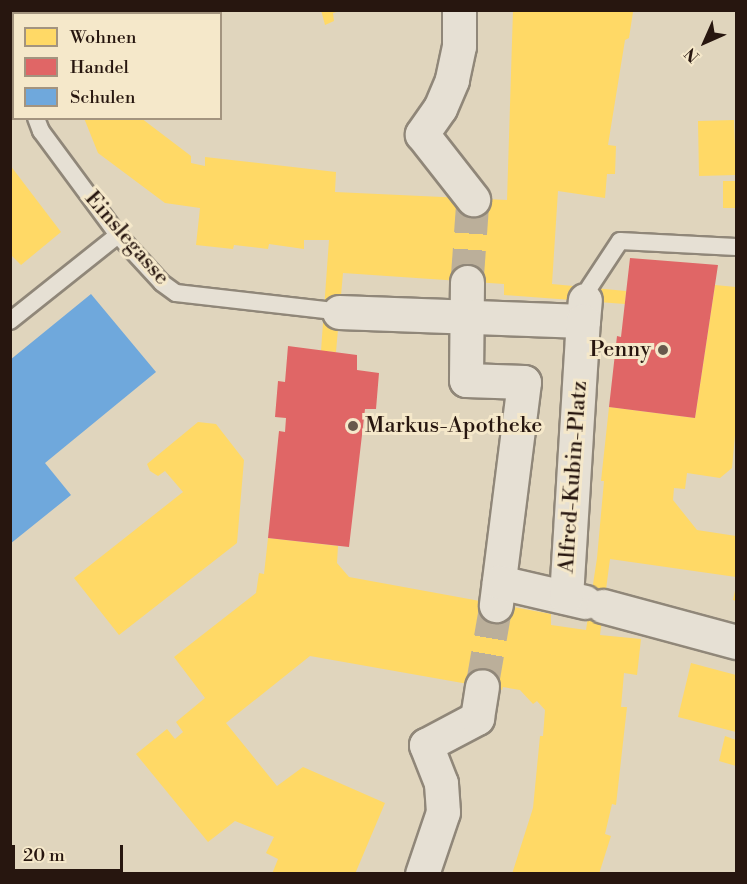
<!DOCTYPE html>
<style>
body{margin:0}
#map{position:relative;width:747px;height:884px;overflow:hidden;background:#e0d5bd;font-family:"Libre Bodoni",serif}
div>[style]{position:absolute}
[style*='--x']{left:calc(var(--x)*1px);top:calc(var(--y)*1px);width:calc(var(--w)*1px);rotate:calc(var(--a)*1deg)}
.homes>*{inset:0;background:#ffd966}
.shops>*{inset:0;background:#e06666}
.schools>*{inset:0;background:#6fa8dc}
.street-tunnel>*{height:33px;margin-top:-16.5px;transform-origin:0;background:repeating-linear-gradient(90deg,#bbaf9a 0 33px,transparent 0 49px)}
.roads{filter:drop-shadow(2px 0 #908779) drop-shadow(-2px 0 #908779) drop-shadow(0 2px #908779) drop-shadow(0 -2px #908779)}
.lane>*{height:16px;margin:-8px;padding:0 8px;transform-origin:8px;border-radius:8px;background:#e6e0d4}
.street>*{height:33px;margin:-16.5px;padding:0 16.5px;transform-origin:16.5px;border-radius:16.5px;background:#e6e0d4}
.dots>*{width:16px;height:16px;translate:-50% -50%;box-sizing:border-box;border:3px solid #f5e8ca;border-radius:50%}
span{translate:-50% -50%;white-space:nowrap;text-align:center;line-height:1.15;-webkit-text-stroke:6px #f5e8ca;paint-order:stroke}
.street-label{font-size:22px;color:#27160f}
.poi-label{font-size:22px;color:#27160f}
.right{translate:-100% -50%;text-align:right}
.left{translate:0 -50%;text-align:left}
.frame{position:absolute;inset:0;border:12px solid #27160f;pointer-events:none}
.legend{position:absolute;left:12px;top:12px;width:210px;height:108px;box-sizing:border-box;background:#f5e8ca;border:2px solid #a3947f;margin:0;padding:8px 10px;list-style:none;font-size:18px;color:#27160f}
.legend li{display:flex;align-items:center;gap:12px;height:30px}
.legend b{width:30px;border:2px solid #a3947f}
.north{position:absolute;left:675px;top:12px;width:60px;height:60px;-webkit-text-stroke:4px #f5e8ca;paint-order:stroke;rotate:225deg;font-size:16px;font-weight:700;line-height:24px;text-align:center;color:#27160f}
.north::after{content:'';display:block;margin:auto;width:21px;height:27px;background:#27160f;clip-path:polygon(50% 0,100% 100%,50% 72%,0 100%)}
.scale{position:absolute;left:12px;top:845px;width:111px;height:27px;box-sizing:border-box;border:3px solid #27160f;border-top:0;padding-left:8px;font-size:18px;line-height:21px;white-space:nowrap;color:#27160f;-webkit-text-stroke:4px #f5e8ca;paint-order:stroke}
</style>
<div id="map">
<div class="homes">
<i style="clip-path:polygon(41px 10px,133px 10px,134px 14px,42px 14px)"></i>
<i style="clip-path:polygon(321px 10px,340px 10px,340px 11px,333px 13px,334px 21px,325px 25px)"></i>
<i style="clip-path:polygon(513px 10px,633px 12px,629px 38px,625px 40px,608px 145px,616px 146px,615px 174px,607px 174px,605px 198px,558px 191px,552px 284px,626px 291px,625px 304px,504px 295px,504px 284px,343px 273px,336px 352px,321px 351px,329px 240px,304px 240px,304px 249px,269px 244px,268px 249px,234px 245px,233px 249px,196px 245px,200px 208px,165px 203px,98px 153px,84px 118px,141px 118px,191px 156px,191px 163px,205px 166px,205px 157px,336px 172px,335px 192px,507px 200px)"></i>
<i style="clip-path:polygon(734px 120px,736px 175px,699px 176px,698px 121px)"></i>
<i style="clip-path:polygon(10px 165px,61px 232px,21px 265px,10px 254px)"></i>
<i style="clip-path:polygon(723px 181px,736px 181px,736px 208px,723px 208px)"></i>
<i style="clip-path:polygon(715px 285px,736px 287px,736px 424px,732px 468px,720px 478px,687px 473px,685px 489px,674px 488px,673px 500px,697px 530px,736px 536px,736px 577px,610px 559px,600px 635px,641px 639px,637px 675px,624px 673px,621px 707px,627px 707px,616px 805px,612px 804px,605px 834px,611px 836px,599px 874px,512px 874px,533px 808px,540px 736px,543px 736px,545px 710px,537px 701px,533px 704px,520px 690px,503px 687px,502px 690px,310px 656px,226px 723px,277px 786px,303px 767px,385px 803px,355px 874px,272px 874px,278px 859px,266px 853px,274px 837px,235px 821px,208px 842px,136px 754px,167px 729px,175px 739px,183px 732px,176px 722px,205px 698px,174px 657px,256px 593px,259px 573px,264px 574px,268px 538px,338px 546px,337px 563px,349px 577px,551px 614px,551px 625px,586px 630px,597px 558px,604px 481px,601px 481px,609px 407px,695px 418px)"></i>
<i style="clip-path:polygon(198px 422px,216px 424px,244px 460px,237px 543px,119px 635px,74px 578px,183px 492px,165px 471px,158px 476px,150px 471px,147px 464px)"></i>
<i style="clip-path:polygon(736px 586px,736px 601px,733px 600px)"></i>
<i style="clip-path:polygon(691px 663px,736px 675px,736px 732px,678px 717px)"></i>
<i style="clip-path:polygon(725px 736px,736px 740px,736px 766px,719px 761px)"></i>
</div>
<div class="shops">
<i style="clip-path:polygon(630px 258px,718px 265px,695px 418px,609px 407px,617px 336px,621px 337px)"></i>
<i style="clip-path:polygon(288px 346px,357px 355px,357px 370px,379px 373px,376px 409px,365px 409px,349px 547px,268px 538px,279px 431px,285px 432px,286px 418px,275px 417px,278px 381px,285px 382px)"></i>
</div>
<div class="schools">
<i style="clip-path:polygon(91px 294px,156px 372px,45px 463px,71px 495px,10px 544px,10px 360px)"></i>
</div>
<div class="street-tunnel">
<i style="--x:467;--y:282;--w:83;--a:-85.9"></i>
<i style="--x:482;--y:686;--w:82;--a:-80.2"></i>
</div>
<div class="roads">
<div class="lane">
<i style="--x:10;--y:71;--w:6;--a:51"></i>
<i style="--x:36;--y:118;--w:14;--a:69"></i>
<i style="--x:41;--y:131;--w:129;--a:53.5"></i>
<i style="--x:118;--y:235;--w:65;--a:47.5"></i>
<i style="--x:162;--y:283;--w:17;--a:36"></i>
<i style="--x:176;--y:293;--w:150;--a:6.5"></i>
<i style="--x:589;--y:288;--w:56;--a:-56.6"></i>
<i style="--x:620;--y:241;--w:116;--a:3"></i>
<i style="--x:10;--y:321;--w:138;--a:-38.5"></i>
</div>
<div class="street">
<i style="--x:459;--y:10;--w:36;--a:90"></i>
<i style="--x:459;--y:46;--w:35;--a:102"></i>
<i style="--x:452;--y:80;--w:30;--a:113"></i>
<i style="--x:440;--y:108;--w:32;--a:125"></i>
<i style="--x:422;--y:134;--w:83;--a:51.9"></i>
<i style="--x:467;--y:282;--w:98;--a:90.6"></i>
<i style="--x:466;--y:380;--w:58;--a:2"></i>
<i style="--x:524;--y:382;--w:225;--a:97.2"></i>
<i style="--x:339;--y:312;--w:244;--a:2.1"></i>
<i style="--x:583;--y:321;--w:21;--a:-85"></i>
<i style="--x:499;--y:582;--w:88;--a:13.1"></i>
<i style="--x:566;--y:597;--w:277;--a:-86.5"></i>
<i style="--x:603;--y:606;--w:138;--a:15.1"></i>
<i style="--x:422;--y:874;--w:65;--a:-71.3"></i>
<i style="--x:443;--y:812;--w:29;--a:-94"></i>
<i style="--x:441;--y:783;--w:41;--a:-111.5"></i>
<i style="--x:426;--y:745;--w:58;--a:-27.9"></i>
<i style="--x:477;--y:718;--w:32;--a:-81"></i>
</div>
</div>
<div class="dots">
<i style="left:663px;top:350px;background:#68594c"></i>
<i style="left:353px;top:426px;background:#68594c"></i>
</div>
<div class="street-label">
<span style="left:127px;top:238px;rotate:49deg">Einslegasse</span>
<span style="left:573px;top:477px;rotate:-86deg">Alfred-Kubin-Platz</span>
</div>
<div class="poi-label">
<span class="right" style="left:651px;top:350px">Penny</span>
<span class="left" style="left:365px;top:426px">Markus-Apotheke</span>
</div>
<div class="frame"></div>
<ul class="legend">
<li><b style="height:16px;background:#ffd966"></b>Wohnen</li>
<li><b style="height:16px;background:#e06666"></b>Handel</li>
<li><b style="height:16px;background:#6fa8dc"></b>Schulen</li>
</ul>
<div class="north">N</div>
<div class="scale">20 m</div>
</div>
